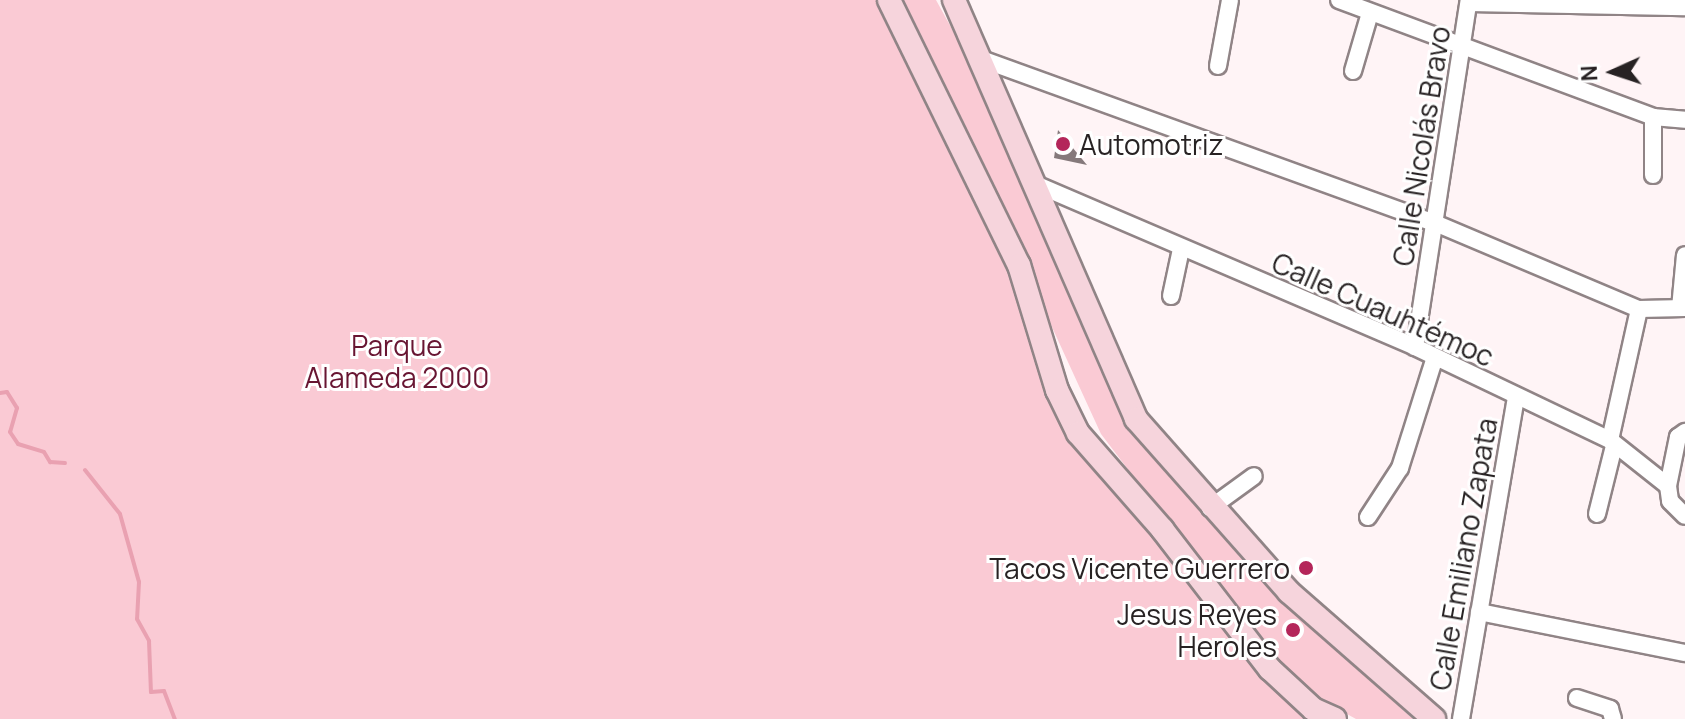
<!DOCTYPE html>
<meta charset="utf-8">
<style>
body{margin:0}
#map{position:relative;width:1685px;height:719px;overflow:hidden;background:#fff4f6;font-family:Manrope,sans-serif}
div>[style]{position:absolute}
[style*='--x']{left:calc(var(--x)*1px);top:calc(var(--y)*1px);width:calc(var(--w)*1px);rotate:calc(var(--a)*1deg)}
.green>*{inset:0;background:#facad4}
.stream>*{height:4px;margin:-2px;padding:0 2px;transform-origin:2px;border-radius:2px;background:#e9a1b1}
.building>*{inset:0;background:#85797b}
.roads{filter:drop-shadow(2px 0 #908486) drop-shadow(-2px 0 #908486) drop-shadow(0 2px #908486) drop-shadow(0 -2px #908486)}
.street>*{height:16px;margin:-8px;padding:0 8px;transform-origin:8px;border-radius:8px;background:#fff}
.secondary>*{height:22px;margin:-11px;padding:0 11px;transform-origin:11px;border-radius:11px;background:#f6d4dc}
.dots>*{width:22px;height:22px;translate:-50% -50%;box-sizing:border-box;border:4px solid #fff;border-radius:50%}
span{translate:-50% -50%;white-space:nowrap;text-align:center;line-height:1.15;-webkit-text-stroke:6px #fff;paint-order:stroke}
.poi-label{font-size:28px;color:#272223}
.left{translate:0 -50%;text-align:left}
.right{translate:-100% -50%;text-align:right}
.street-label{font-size:28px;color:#272223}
.park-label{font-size:28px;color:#681532}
.north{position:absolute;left:1573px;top:32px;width:80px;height:80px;-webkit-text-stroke:6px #fff;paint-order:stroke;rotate:267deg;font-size:22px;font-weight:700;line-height:32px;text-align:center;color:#272223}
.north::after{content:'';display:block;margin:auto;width:28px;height:36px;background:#272223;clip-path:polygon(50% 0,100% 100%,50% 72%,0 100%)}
</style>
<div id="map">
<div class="green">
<i style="clip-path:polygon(0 0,876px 0,1004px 254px,1064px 425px,1317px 719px,0 719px)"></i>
<i style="clip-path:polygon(902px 0,936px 0,974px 69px,1128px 427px,1333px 647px,1413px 719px,1356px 719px,1307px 692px,1255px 636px,1101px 434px)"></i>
</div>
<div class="stream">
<i style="--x:0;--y:393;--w:7;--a:-8"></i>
<i style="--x:7;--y:392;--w:19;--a:58"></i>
<i style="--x:17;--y:408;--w:25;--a:106"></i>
<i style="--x:10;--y:432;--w:14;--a:56"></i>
<i style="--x:18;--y:444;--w:27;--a:17"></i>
<i style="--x:44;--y:452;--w:12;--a:59"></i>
<i style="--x:50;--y:462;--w:15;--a:4"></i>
<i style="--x:85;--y:470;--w:56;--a:51.5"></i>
<i style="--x:120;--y:514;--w:71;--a:74.4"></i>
<i style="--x:139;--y:582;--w:37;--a:93"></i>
<i style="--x:137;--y:619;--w:25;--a:61"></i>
<i style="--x:149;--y:641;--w:51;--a:87.8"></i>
<i style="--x:151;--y:692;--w:13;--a:-4"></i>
<i style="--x:164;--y:691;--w:30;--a:69"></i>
</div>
<div class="building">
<i style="clip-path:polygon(1058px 130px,1087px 165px,1054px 158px)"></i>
</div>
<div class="roads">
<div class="street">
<i style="--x:1339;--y:0;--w:335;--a:20.4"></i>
<i style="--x:1653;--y:117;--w:32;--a:5"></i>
<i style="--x:1469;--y:3;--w:216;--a:1.1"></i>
<i style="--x:984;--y:60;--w:480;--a:19.9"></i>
<i style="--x:1435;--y:223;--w:221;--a:22.9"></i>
<i style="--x:1639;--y:309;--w:46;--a:-1.2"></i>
<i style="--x:1218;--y:66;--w:67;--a:-79.7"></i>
<i style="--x:1353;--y:71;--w:60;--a:-73.7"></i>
<i style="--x:1653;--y:175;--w:58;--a:-90"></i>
<i style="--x:1033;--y:183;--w:416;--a:23.2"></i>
<i style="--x:1415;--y:347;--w:216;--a:25.5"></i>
<i style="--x:1610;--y:440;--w:74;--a:38.4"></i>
<i style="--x:1668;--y:486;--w:15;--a:82"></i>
<i style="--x:1670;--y:501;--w:21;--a:45"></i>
<i style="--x:1171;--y:296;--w:48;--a:-78"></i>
<i style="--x:1680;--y:308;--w:53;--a:-84.6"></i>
<i style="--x:1415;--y:347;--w:351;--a:-81.2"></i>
<i style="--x:1610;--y:440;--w:134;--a:-77.5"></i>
<i style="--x:1668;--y:486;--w:50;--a:-78.5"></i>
<i style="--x:1678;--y:437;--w:9;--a:-36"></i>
<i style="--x:1210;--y:508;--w:54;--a:-36"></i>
<i style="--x:1597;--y:514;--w:70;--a:-76"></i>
<i style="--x:1368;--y:517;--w:59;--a:-56.9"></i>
<i style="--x:1400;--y:468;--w:113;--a:-72.5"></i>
<i style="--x:1479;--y:612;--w:210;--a:11.3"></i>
<i style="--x:1577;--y:698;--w:35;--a:18"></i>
<i style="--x:1610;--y:709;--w:10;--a:73"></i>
<i style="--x:1461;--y:719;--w:327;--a:-80.3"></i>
</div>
<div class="secondary">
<i style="--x:889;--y:0;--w:295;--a:63.9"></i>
<i style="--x:1019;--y:265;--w:131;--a:73.1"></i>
<i style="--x:1057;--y:390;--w:48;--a:64"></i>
<i style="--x:1078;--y:433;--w:128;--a:48.8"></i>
<i style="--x:1162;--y:529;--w:177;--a:52.4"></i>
<i style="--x:1270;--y:669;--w:59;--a:42.9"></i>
<i style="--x:1313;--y:709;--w:24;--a:24"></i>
<i style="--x:954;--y:0;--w:457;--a:66.5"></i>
<i style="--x:1136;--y:419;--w:231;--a:48.5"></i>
<i style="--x:1289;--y:592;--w:193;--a:41.2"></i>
</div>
</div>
<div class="dots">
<i style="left:1063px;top:144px;background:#b4265a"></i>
<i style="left:1306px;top:568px;background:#b4265a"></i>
<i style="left:1293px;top:630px;background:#b4265a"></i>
</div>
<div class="poi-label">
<span class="left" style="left:1079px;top:144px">Automotriz</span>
<span class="right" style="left:1290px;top:568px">Tacos Vicente Guerrero</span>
<span class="right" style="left:1277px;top:630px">Jesus Reyes<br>Heroles</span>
</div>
<div class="street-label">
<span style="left:1421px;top:146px;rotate:-81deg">Calle Nicolás Bravo</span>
<span style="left:1383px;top:309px;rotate:24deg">Calle Cuauhtémoc</span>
<span style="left:1463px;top:554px;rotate:-80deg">Calle Emiliano Zapata</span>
</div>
<div class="park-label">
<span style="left:397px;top:361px">Parque<br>Alameda 2000</span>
</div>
<div class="north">N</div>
</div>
